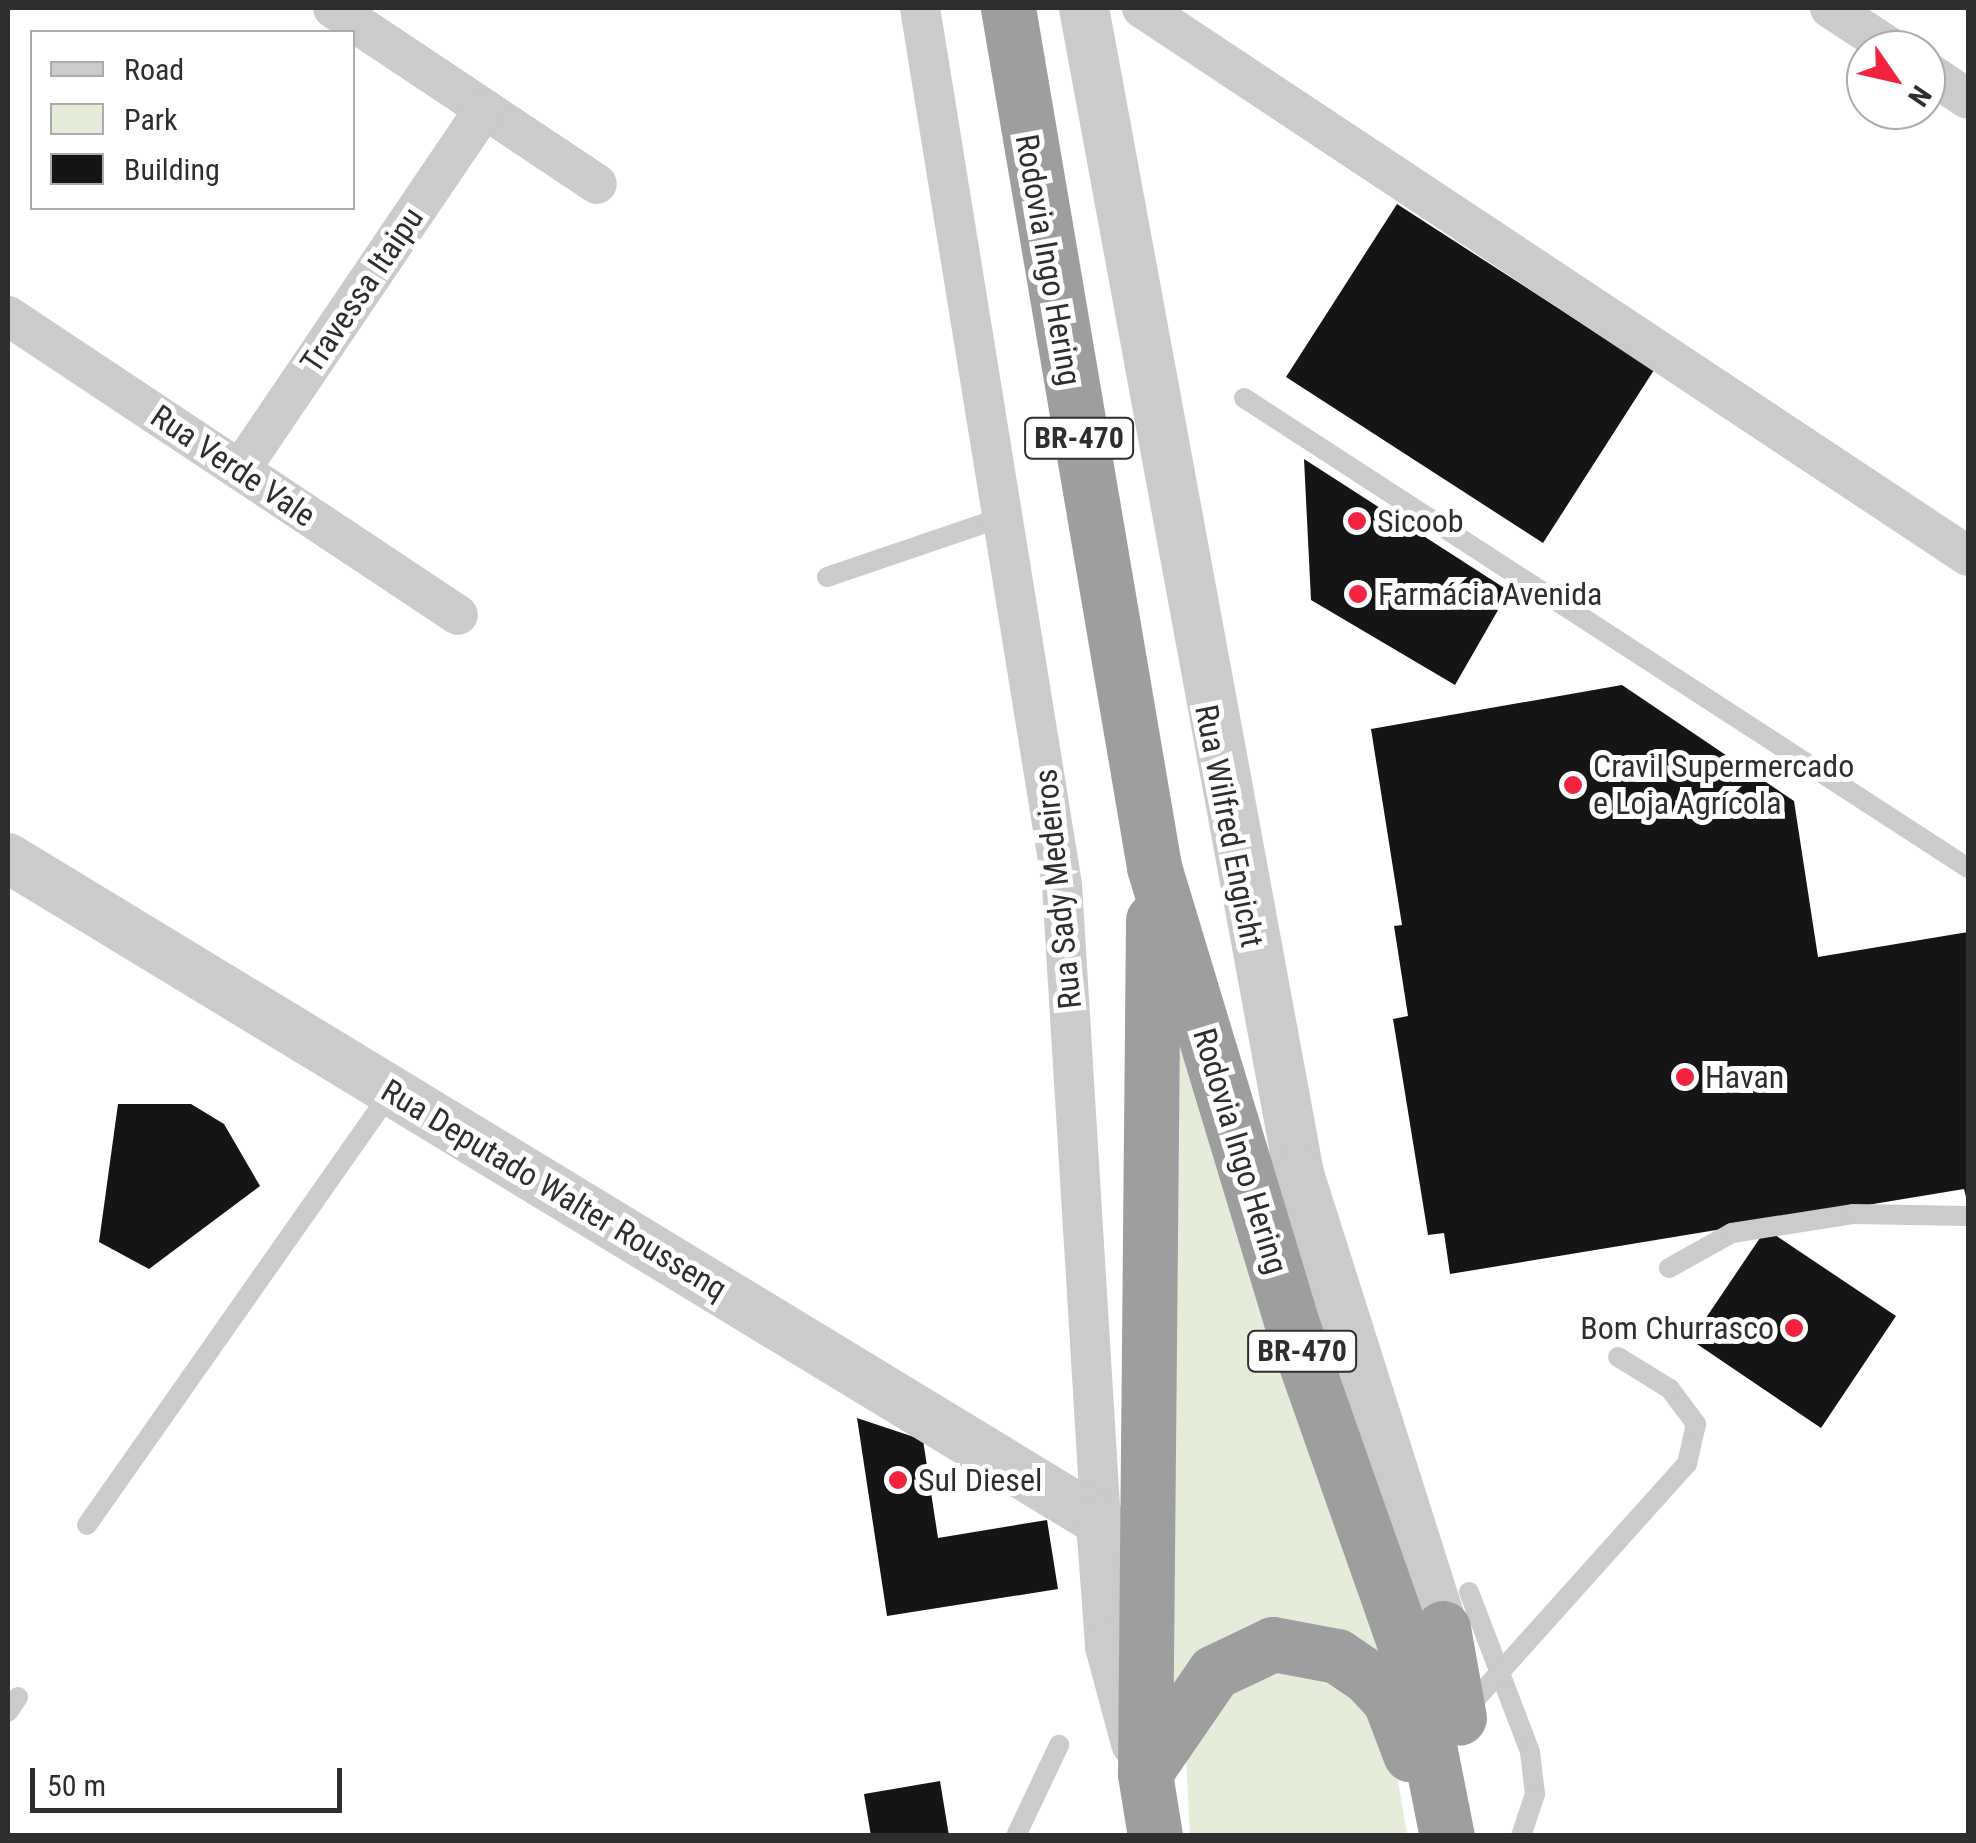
<!DOCTYPE html>
<meta charset="utf-8">
<style>
body{margin:0}
#map{position:relative;width:1976px;height:1843px;overflow:hidden;background:#fff;font-family:"Roboto Condensed",sans-serif}
div>[style]{position:absolute}
[style*='--x']{left:calc(var(--x)*1px);top:calc(var(--y)*1px);width:calc(var(--w)*1px);rotate:calc(var(--a)*1deg)}
.green>*{inset:0;background:#e5edda}
.building>*{inset:0;background:#151515}
.service>*{height:20px;margin:-10px;padding:0 10px;transform-origin:10px;border-radius:10px;background:#cbcbcb}
.minor>*{height:40px;margin:-20px;padding:0 20px;transform-origin:20px;border-radius:20px;background:#cbcbcb}
.tertiary>*{height:50px;margin:-25px;padding:0 25px;transform-origin:25px;border-radius:25px;background:#cbcbcb}
.trunk>*{height:55px;margin:-27.5px;padding:0 27.5px;transform-origin:27.5px;border-radius:27.5px;background:#9e9e9e}
.dots>*{width:28px;height:28px;translate:-50% -50%;box-sizing:border-box;border:5px solid #fff;border-radius:50%}
span{translate:-50% -50%;white-space:nowrap;text-align:center;line-height:1.15;-webkit-text-stroke:10px #fff;paint-order:stroke}
.shield-label span{padding:2px 8px;background:#fff;border:2px solid;border-radius:8px;-webkit-text-stroke-width:0}
.shield-label{font-size:30px;color:#2e2e2e;font-weight:700}
.street-label{font-size:32px;color:#2e2e2e}
.poi-label{font-size:32px;color:#2e2e2e}
.left{translate:0 -50%;text-align:left}
.right{translate:-100% -50%;text-align:right}
.frame{position:absolute;inset:0;border:10px solid #2e2e2e;pointer-events:none}
.legend{position:absolute;left:30px;top:30px;width:325px;height:180px;box-sizing:border-box;background:#fff;border:2px solid #ababab;margin:0;padding:12px 18px;list-style:none;font-size:30px;color:#2e2e2e}
.legend li{display:flex;align-items:center;gap:20px;height:50px}
.legend b{width:50px;border:2px solid #ababab}
.north{position:absolute;left:1846px;top:30px;width:100px;height:100px;box-sizing:border-box;background:#fff;border:2px solid #ababab;border-radius:50%;rotate:124deg;font-size:28px;font-weight:700;line-height:40px;text-align:center;color:#2e2e2e}
.north::after{content:'';display:block;margin:auto;width:35px;height:45px;background:#f3223f;clip-path:polygon(50% 0,100% 100%,50% 72%,0 100%)}
.scale{position:absolute;left:30px;top:1768px;width:312px;height:45px;box-sizing:border-box;border:5px solid #2e2e2e;border-top:0;padding-left:12px;font-size:30px;line-height:35px;white-space:nowrap;color:#2e2e2e;-webkit-text-stroke:8px #fff;paint-order:stroke}
</style>
<div id="map">
<div class="green">
<i style="clip-path:polygon(1172px 1008px,1380px 1654px,1334px 1630px,1270px 1619px,1213px 1647px,1169px 1694px)"></i>
<i style="clip-path:polygon(1296px 1667px,1342px 1680px,1390px 1732px,1407px 1835px,1190px 1836px,1186px 1759px,1212px 1704px,1261px 1671px)"></i>
</div>
<div class="building">
<i style="clip-path:polygon(1397px 204px,1654px 370px,1543px 543px,1286px 377px)"></i>
<i style="clip-path:polygon(1304px 459px,1509px 591px,1455px 685px,1311px 600px)"></i>
<i style="clip-path:polygon(1622px 685px,1794px 801px,1818px 957px,1968px 932px,1968px 1205px,1964px 1189px,1450px 1274px,1444px 1233px,1428px 1235px,1393px 1019px,1408px 1016px,1394px 926px,1402px 925px,1371px 729px)"></i>
<i style="clip-path:polygon(118px 1104px,191px 1104px,224px 1124px,260px 1186px,149px 1269px,99px 1242px)"></i>
<i style="clip-path:polygon(1766px 1229px,1896px 1316px,1821px 1428px,1691px 1340px)"></i>
<i style="clip-path:polygon(857px 1418px,923px 1440px,938px 1538px,1047px 1520px,1058px 1589px,887px 1616px)"></i>
<i style="clip-path:polygon(940px 1781px,949px 1836px,871px 1836px,864px 1794px)"></i>
</div>
<div class="service">
<i style="--x:1244;--y:398;--w:863;--a:32.99"></i>
<i style="--x:827;--y:577;--w:189;--a:-18.8"></i>
<i style="--x:1669;--y:1268;--w:72;--a:-29.1"></i>
<i style="--x:1732;--y:1233;--w:122;--a:-8.9"></i>
<i style="--x:1853;--y:1214;--w:115;--a:1"></i>
<i style="--x:87;--y:1525;--w:529;--a:-54.93"></i>
<i style="--x:1469;--y:1592;--w:171;--a:69.1"></i>
<i style="--x:1530;--y:1752;--w:42;--a:83.2"></i>
<i style="--x:1535;--y:1794;--w:44;--a:108.4"></i>
<i style="--x:1465;--y:1711;--w:332;--a:-48.1"></i>
<i style="--x:1687;--y:1464;--w:41;--a:-77.3"></i>
<i style="--x:1696;--y:1424;--w:44;--a:-126.6"></i>
<i style="--x:1670;--y:1389;--w:61;--a:-148.4"></i>
<i style="--x:8;--y:1712;--w:18;--a:-56"></i>
<i style="--x:1016;--y:1836;--w:101;--a:-64.7"></i>
</div>
<div class="minor">
<i style="--x:333;--y:8;--w:317;--a:33.7"></i>
<i style="--x:920;--y:8;--w:888;--a:80.8"></i>
<i style="--x:1062;--y:885;--w:638;--a:86.5"></i>
<i style="--x:1142;--y:8;--w:991;--a:33.56"></i>
<i style="--x:1830;--y:8;--w:77;--a:33.3"></i>
<i style="--x:1926;--y:71;--w:50;--a:33.7"></i>
<i style="--x:8;--y:316;--w:540;--a:33.6"></i>
<i style="--x:240;--y:470;--w:436;--a:-55.9"></i>
</div>
<div class="tertiary">
<i style="--x:1084;--y:8;--w:1186;--a:79.55"></i>
<i style="--x:1299;--y:1174;--w:476;--a:72.4"></i>
<i style="--x:8;--y:858;--w:1279;--a:31.28"></i>
<i style="--x:1101;--y:1522;--w:124;--a:85.8"></i>
<i style="--x:1110;--y:1646;--w:100;--a:75"></i>
</div>
<div class="trunk">
<i style="--x:1008;--y:8;--w:871;--a:80.35"></i>
<i style="--x:1154;--y:867;--w:484;--a:73.2"></i>
<i style="--x:1294;--y:1330;--w:361;--a:70.6"></i>
<i style="--x:1414;--y:1670;--w:169;--a:78.8"></i>
<i style="--x:1153;--y:920;--w:854;--a:90.54"></i>
<i style="--x:1145;--y:1774;--w:63;--a:80.8"></i>
<i style="--x:1443;--y:1628;--w:91;--a:79.9"></i>
<i style="--x:1146;--y:1771;--w:120;--a:-55.5"></i>
<i style="--x:1214;--y:1672;--w:65;--a:-25.4"></i>
<i style="--x:1273;--y:1644;--w:65;--a:10.6"></i>
<i style="--x:1337;--y:1656;--w:37;--a:34"></i>
<i style="--x:1368;--y:1677;--w:33;--a:47"></i>
<i style="--x:1390;--y:1701;--w:57;--a:69.3"></i>
</div>
<div class="dots">
<i style="left:1357px;top:521px;background:#f3223f"></i>
<i style="left:1358px;top:594px;background:#f3223f"></i>
<i style="left:1573px;top:785px;background:#f3223f"></i>
<i style="left:1685px;top:1077px;background:#f3223f"></i>
<i style="left:1794px;top:1328px;background:#f3223f"></i>
<i style="left:898px;top:1480px;background:#f3223f"></i>
</div>
<div class="shield-label">
<span style="left:1079px;top:438px">BR-470</span>
<span style="left:1302px;top:1351px">BR-470</span>
</div>
<div class="street-label">
<span style="left:1048px;top:260px;rotate:80deg">Rodovia Ingo Hering</span>
<span style="left:362px;top:290px;rotate:-56deg">Travessa Itaipu</span>
<span style="left:233px;top:466px;rotate:34deg">Rua Verde Vale</span>
<span style="left:1229px;top:826px;rotate:79deg">Rua Wilfred Engicht</span>
<span style="left:1058px;top:889px;rotate:-96deg">Rua Sady Medeiros</span>
<span style="left:1240px;top:1151px;rotate:73deg">Rodovia Ingo Hering</span>
<span style="left:554px;top:1190px;rotate:31deg">Rua Deputado Walter Roussenq</span>
</div>
<div class="poi-label">
<span class="left" style="left:1377px;top:521px">Sicoob</span>
<span class="left" style="left:1378px;top:594px">Farmácia Avenida</span>
<span class="left" style="left:1593px;top:785px">Cravil Supermercado<br>e Loja Agrícola</span>
<span class="left" style="left:1705px;top:1077px">Havan</span>
<span class="right" style="left:1774px;top:1328px">Bom Churrasco</span>
<span class="left" style="left:918px;top:1480px">Sul Diesel</span>
</div>
<div class="frame"></div>
<ul class="legend">
<li><b style="height:12px;background:#cbcbcb"></b>Road</li>
<li><b style="height:28px;background:#e5edda"></b>Park</li>
<li><b style="height:28px;background:#151515"></b>Building</li>
</ul>
<div class="north">N</div>
<div class="scale">50 m</div>
</div>
